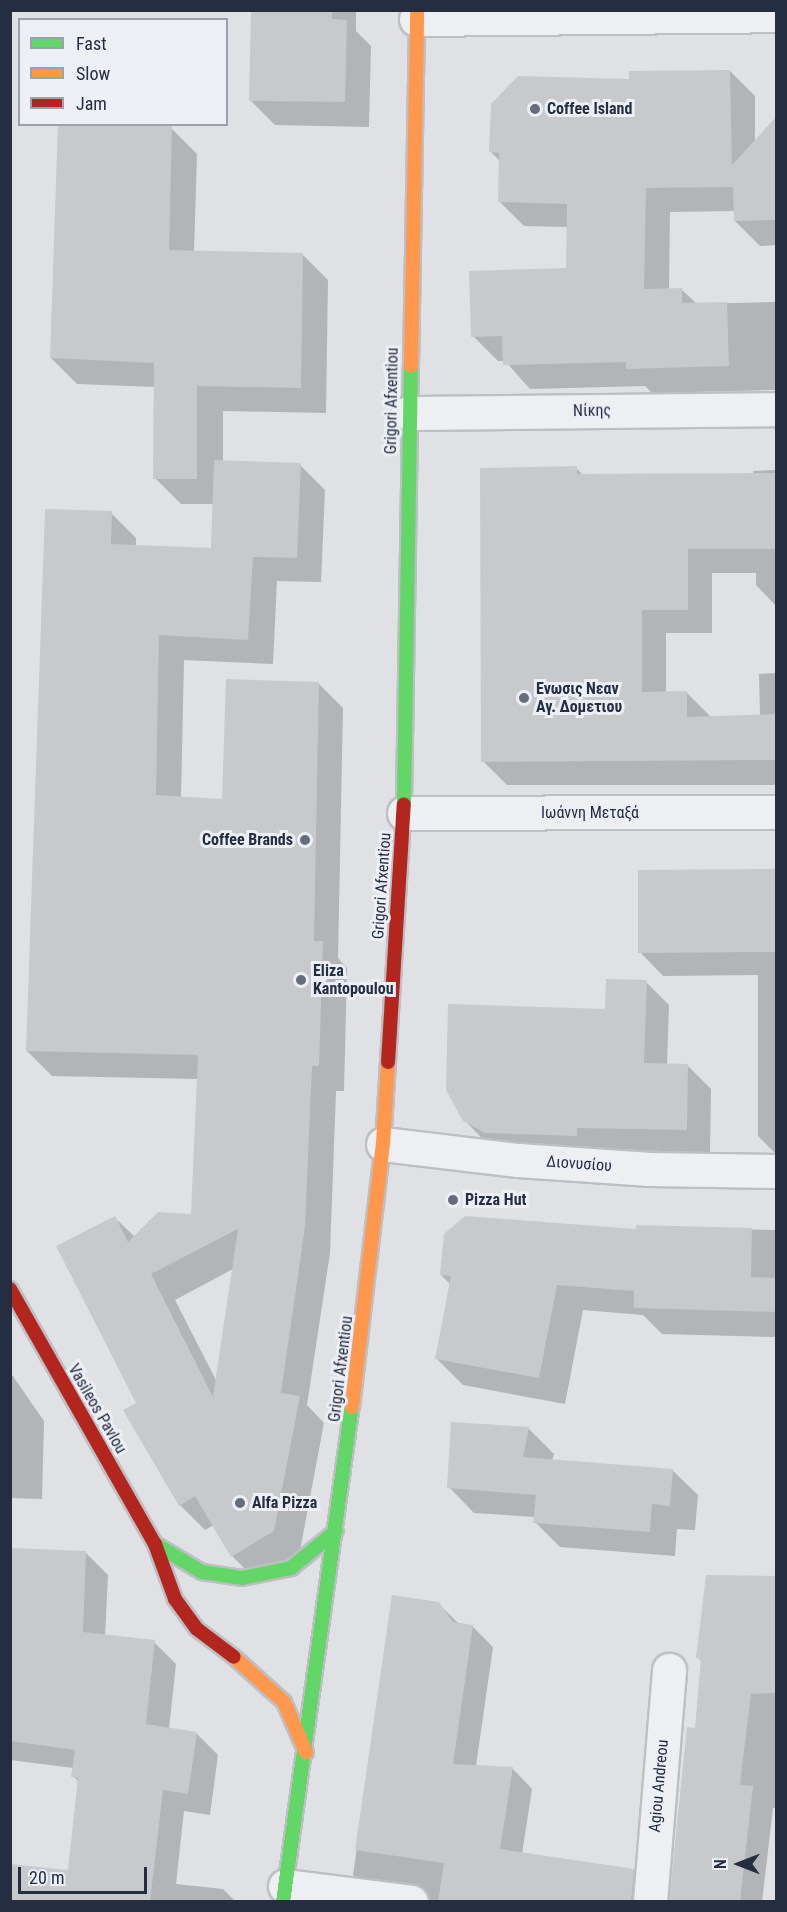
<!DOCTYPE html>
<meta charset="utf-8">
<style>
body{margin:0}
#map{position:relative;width:787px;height:1912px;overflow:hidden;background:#dfe1e5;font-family:"Roboto Condensed",sans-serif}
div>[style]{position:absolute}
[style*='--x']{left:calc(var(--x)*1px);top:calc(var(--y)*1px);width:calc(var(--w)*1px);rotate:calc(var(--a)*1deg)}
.shadow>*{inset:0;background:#0003}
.building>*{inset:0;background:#c7c9cd}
.roads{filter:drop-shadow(2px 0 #bdbfc3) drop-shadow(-2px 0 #bdbfc3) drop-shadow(0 2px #bdbfc3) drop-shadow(0 -2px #bdbfc3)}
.street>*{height:33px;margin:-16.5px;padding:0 16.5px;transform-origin:16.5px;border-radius:16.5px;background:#eeeff2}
.fast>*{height:14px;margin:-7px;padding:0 7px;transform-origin:7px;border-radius:7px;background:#63d668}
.slow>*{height:14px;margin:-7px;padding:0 7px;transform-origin:7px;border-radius:7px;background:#ff974d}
.jam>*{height:14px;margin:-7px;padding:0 7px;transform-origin:7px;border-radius:7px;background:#b3261e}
.dots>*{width:16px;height:16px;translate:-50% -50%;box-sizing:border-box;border:3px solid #eceff6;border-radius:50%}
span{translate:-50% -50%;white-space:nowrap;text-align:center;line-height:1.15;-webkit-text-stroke:6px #eceff6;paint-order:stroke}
.poi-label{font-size:16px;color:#252d40;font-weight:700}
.left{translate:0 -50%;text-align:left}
.right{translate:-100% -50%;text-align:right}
.street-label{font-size:16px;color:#252d40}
.frame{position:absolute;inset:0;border:12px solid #252d40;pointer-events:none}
.legend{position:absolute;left:18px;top:18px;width:210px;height:108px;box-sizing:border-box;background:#eceff6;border:2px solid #9ca1ad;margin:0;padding:8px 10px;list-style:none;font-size:18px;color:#252d40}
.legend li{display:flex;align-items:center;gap:12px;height:30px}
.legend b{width:30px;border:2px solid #9ca1ad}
.north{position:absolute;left:709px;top:1834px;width:60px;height:60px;-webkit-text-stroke:4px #eceff6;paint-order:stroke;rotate:270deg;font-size:16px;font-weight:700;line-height:24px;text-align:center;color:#252d40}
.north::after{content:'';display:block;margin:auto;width:21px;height:27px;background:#252d40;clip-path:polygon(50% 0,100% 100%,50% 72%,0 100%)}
.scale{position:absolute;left:18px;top:1867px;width:129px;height:27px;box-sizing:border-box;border:3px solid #252d40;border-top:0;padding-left:8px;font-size:18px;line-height:21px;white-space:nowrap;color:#252d40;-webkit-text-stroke:4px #eceff6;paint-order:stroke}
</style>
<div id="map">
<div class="shadow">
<i style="clip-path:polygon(253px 10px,356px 10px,356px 31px,371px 46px,369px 127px,275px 125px,250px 100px)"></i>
<i style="clip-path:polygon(730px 71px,755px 96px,755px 141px,776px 118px,776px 245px,760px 246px,735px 221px,735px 211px,670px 212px,669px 289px,681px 289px,697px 304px,776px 302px,776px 390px,652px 393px,645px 386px,530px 389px,505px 361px,498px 361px,473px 336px,567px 270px,568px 227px,524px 226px,499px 201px,500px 161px,491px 152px,631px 81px)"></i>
<i style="clip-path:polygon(evenodd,171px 128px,197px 154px,194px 253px,302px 254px,328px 280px,326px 413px,223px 411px,223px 462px,300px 465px,325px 490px,321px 582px,277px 581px,273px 664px,184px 660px,181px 798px,224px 801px,318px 683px,343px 708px,338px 958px,347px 968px,344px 1091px,336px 1091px,330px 1253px,307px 1405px,324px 1423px,299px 1556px,257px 1581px,232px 1556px,214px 1525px,205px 1530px,180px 1505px,138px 1403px,115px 1218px,135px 1237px,193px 1216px,198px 1079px,52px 1076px,27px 1051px,111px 513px,136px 538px,136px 546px,212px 549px,214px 504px,181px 504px,155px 478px,155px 387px,77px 384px,51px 358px,171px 128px,233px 1269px,217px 1382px,175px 1300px,233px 1269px)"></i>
<i style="clip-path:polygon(576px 468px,584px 476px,753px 475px,753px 471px,776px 470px,776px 606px,756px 585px,756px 573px,712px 573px,712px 633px,666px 633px,666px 693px,687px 693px,711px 717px,760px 716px,759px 674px,776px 673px,776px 785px,507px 785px,483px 761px)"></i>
<i style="clip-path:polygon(776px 872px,776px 1154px,758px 1136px,758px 975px,663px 976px,640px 952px)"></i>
<i style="clip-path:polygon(646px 982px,669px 1005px,667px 1065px,688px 1066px,711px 1089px,710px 1153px,488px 1144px,465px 1121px)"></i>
<i style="clip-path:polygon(638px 1227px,776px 1230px,776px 1337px,662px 1334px,643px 1315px,583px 1310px,565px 1404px,463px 1385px,437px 1359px,451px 1285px,441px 1275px,637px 1231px)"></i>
<i style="clip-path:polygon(10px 1372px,44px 1421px,42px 1499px,10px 1498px)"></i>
<i style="clip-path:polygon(529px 1429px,554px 1454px,552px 1461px,672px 1470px,698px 1495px,695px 1530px,677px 1529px,675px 1556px,560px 1547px,535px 1522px,535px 1517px,474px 1513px,449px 1487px)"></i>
<i style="clip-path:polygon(10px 1550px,86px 1553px,108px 1575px,105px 1636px,154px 1642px,176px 1664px,169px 1729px,196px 1733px,218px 1755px,210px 1815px,184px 1811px,176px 1884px,223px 1889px,236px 1902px,10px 1902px,69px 1872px,79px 1782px,73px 1776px,74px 1768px,10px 1760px)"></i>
<i style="clip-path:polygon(776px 1578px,776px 1808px,773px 1808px,762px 1902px,670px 1902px,696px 1730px,702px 1662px,698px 1657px)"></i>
<i style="clip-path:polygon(393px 1596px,438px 1603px,459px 1624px,472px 1626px,493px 1647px,476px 1766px,512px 1768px,532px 1789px,522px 1854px,633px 1871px,654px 1891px,654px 1902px,419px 1902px,374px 1896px,353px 1875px)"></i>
</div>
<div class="building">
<i style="clip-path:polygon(251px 10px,332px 10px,332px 19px,347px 20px,345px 102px,249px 101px)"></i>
<i style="clip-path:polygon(730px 70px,732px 165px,777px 116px,777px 220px,734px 221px,733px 187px,646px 188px,644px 289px,682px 288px,682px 303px,727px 302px,729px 366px,626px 369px,626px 362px,503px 365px,502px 336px,471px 337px,469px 271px,566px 268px,567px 204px,498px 202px,499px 153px,489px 152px,491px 104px,518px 76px,629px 79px,629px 71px)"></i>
<i style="clip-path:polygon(58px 124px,172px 126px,169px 250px,303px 253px,301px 388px,197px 386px,197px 479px,153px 479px,154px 363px,50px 358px)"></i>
<i style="clip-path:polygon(evenodd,214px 460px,301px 463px,297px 558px,253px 557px,248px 640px,159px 635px,156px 795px,222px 799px,226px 679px,319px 682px,314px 941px,323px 941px,319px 1066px,312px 1066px,305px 1227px,281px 1393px,300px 1396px,274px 1531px,231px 1557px,195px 1496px,179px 1506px,123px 1410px,136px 1403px,56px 1246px,115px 1216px,128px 1242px,158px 1212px,191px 1214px,198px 1055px,26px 1051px,45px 509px,112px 511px,111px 544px,211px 548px,214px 460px,238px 1229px,213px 1397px,151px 1274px,238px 1229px)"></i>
<i style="clip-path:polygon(577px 466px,577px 474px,777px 473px,777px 549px,688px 549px,688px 610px,642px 610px,642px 692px,687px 691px,687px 717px,777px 714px,777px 760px,481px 762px,480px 468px)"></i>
<i style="clip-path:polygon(777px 869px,777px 952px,638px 953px,638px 870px)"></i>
<i style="clip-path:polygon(606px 979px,647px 980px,644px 1063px,688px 1064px,687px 1130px,577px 1128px,577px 1136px,485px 1133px,463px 1121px,446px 1090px,448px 1004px,605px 1009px)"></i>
<i style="clip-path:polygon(465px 1216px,636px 1229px,636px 1225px,752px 1228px,751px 1277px,777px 1278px,777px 1312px,634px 1308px,634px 1291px,557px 1285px,539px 1378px,435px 1359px,451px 1276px,440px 1275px,444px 1234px)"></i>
<i style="clip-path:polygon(451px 1422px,529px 1427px,523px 1457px,673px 1469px,670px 1506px,652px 1504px,650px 1532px,533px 1523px,536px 1495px,447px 1488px)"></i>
<i style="clip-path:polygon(10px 1548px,86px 1551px,83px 1632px,155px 1640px,146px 1724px,197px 1732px,188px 1794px,163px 1790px,150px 1902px,10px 1902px,10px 1864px,68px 1870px,78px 1778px,71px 1777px,75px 1750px,10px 1741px)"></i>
<i style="clip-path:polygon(706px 1575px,777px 1576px,777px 1693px,751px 1694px,740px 1785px,753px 1786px,740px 1902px,669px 1902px,687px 1727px,695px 1728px,701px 1659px,696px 1658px)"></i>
<i style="clip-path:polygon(392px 1595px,439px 1602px,453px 1622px,473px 1625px,453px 1764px,513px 1767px,500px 1849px,634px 1869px,631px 1902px,438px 1902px,444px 1863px,355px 1850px)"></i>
</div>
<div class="roads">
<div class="street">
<i style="--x:416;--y:19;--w:360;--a:-0.6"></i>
<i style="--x:408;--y:413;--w:368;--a:-0.6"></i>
<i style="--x:404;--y:813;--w:372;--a:-0.2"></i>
<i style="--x:383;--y:1144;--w:136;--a:6.8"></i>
<i style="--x:518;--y:1160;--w:132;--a:3.9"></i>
<i style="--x:650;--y:1169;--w:126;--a:0.9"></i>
<i style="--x:285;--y:1886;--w:127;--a:7.2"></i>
<i style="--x:650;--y:1902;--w:233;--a:-85.3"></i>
</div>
<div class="fast">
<i style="--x:404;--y:804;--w:438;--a:-89.1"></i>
<i style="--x:155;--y:1544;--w:55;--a:30.8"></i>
<i style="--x:202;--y:1572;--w:40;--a:8.5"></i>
<i style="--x:242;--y:1578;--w:50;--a:-11.5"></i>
<i style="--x:291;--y:1568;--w:58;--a:-39.4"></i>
<i style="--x:283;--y:1902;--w:500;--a:-82.1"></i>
</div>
<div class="slow">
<i style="--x:411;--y:366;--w:356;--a:-89"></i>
<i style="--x:352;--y:1407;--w:265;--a:-83.3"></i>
<i style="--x:383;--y:1144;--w:82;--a:-86.5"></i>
<i style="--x:234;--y:1657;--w:67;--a:42"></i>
<i style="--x:284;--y:1702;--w:55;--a:66.3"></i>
</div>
<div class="jam">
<i style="--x:388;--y:1062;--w:258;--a:-86.5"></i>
<i style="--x:10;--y:1289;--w:293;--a:60.4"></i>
<i style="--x:155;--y:1544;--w:59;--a:70"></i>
<i style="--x:175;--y:1599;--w:37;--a:54"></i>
<i style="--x:197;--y:1629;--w:46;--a:37.1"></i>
</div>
</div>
<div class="dots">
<i style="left:535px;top:109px;background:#666c7a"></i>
<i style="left:524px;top:698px;background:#666c7a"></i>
<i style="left:305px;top:840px;background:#666c7a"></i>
<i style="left:301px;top:980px;background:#666c7a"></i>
<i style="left:453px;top:1200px;background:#666c7a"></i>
<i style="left:240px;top:1503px;background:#666c7a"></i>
</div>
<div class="poi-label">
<span class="left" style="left:547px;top:109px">Coffee Island</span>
<span class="left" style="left:536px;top:698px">Ενωσις Νεαν<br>Αγ. Δομετιου</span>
<span class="right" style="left:293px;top:840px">Coffee Brands</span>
<span class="left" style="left:313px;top:980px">Eliza<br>Kantopoulou</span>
<span class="left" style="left:465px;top:1200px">Pizza Hut</span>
<span class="left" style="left:252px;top:1503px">Alfa Pizza</span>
</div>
<div class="street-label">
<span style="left:392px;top:401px;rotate:-89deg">Grigori Afxentiou</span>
<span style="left:592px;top:411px;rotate:-1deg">Νίκης</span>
<span style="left:590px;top:813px">Ιωάννη Μεταξά</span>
<span style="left:382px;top:886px;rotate:-86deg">Grigori Afxentiou</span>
<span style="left:579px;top:1164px;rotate:4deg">Διονυσίου</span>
<span style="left:341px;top:1369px;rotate:-83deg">Grigori Afxentiou</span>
<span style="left:97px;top:1409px;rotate:60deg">Vasileos Pavlou</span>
<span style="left:659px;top:1786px;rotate:-85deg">Agiou Andreou</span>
</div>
<div class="frame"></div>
<ul class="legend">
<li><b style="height:8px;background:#63d668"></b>Fast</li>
<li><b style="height:8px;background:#ff974d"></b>Slow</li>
<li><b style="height:8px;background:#b3261e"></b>Jam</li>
</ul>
<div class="north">N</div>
<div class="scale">20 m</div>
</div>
